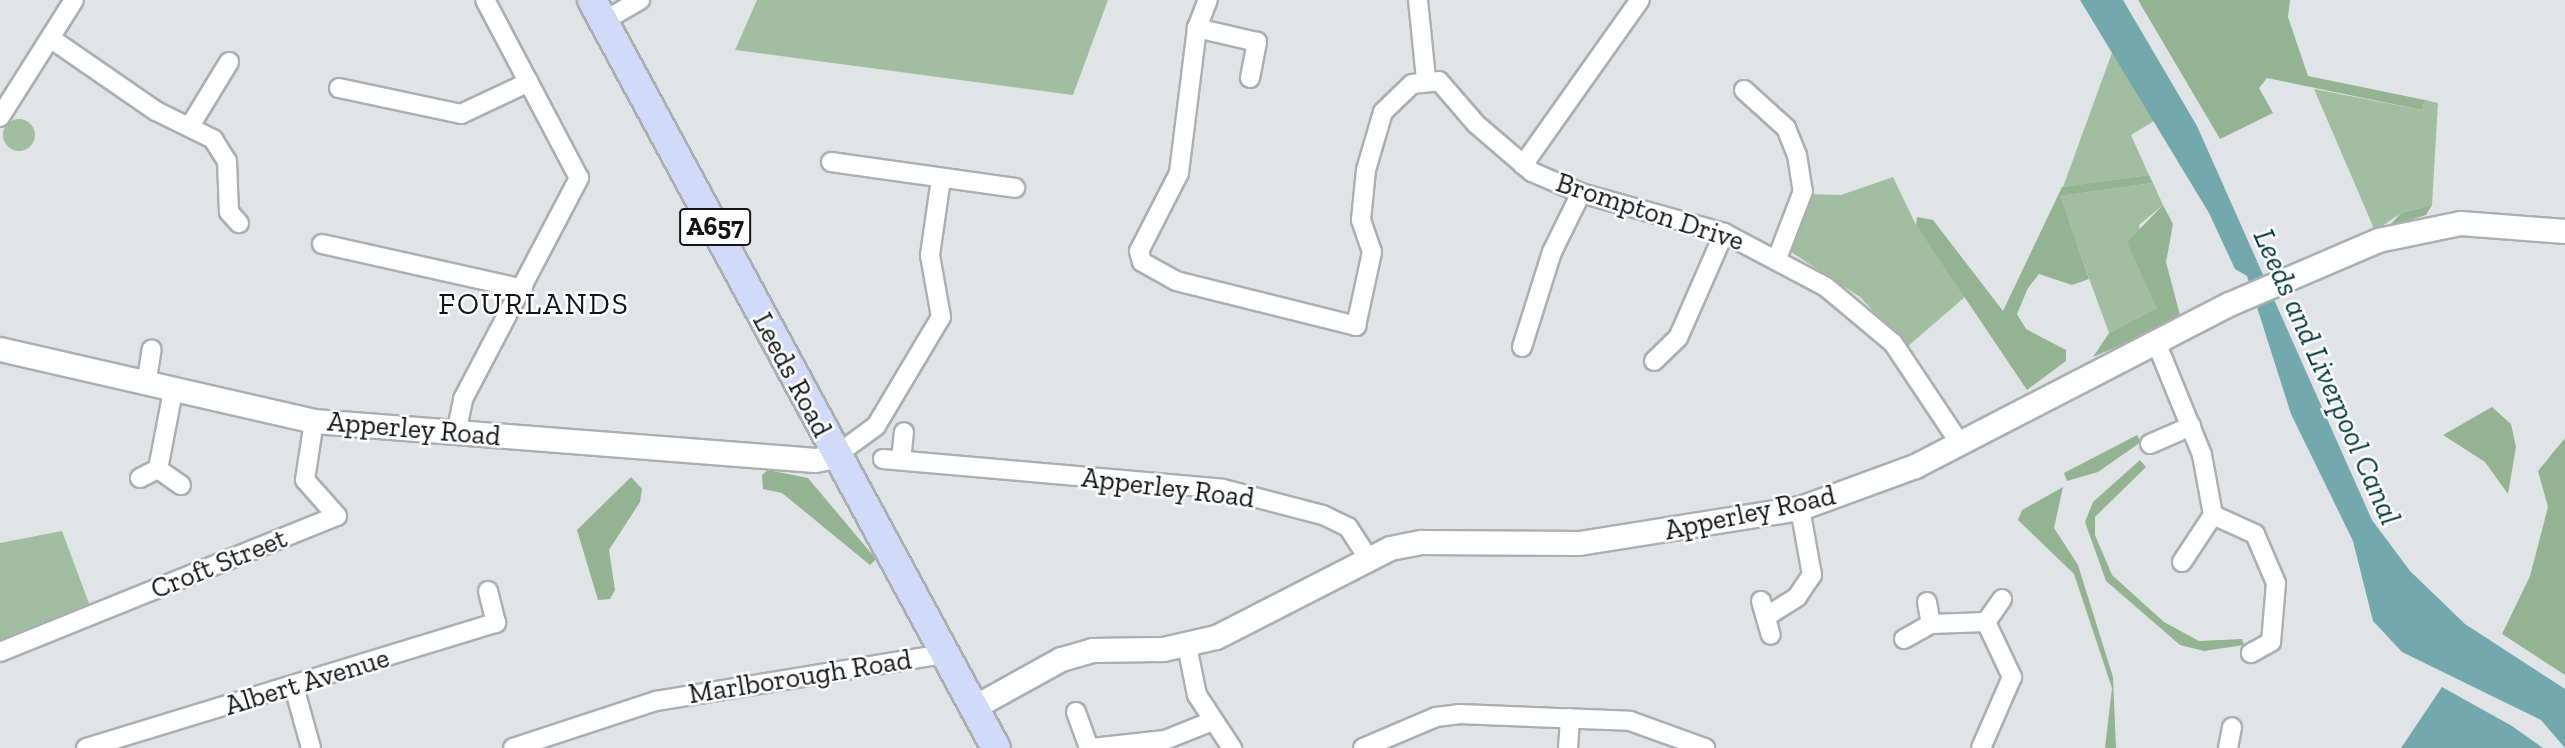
<!DOCTYPE html>
<style>
body{margin:0}
#map{position:relative;width:2565px;height:748px;overflow:hidden;background:#e1e4e7;font-family:"Zilla Slab",serif}
div>[style]{position:absolute}
[style*='--x']{left:calc(var(--x)*1px);top:calc(var(--y)*1px);width:calc(var(--w)*1px);rotate:calc(var(--a)*1deg)}
.green>*{inset:0;background:#a2bea1}
.round{border-radius:50%}
.forest>*{inset:0;background:#94b393}
.water>*{inset:0;background:#73a9ad}
.roads{filter:drop-shadow(2px 0 #acafb2) drop-shadow(-2px 0 #acafb2) drop-shadow(0 2px #acafb2) drop-shadow(0 -2px #acafb2)}
.minor>*{height:18px;margin:-9px;padding:0 9px;transform-origin:9px;border-radius:9px;background:#fff}
.tertiary>*{height:23px;margin:-11.5px;padding:0 11.5px;transform-origin:11.5px;border-radius:11.5px;background:#fff}
.primary>*{height:28px;margin:-14px;padding:0 14px;transform-origin:14px;border-radius:14px;background:#d1daf8}
span{translate:-50% -50%;white-space:nowrap;text-align:center;line-height:1.15;-webkit-text-stroke:5px #fff;paint-order:stroke}
.shield-label span{padding:2px 5px;background:#fff;border:2px solid;border-radius:5px;-webkit-text-stroke-width:0}
.shield-label{font-size:26px;color:#131516;font-weight:700}
.street-label{font-size:28px;color:#131516}
.neighbourhood-label{font-size:30px;color:#131516;letter-spacing:2px}
.water-label{font-size:30px;color:#043a3e;font-style:italic}
</style>
<div id="map">
<div class="green">
<i style="clip-path:polygon(757px 0,1108px 0,1073px 95px,735px 50px)"></i>
<i style="clip-path:polygon(2113px 50px,2154px 121px,2131px 135px,2149px 175px,2063px 187px)"></i>
<i style="clip-path:polygon(2314px 89px,2422px 110px,2425px 100px,2438px 103px,2432px 205px,2401px 213px,2375px 231px)"></i>
<i class="round" style="left:3px;top:119px;width:32px;height:32px"></i>
<i style="clip-path:polygon(1893px 177px,1916px 225px,1966px 296px,1907px 347px,1860px 297px,1788px 250px,1806px 194px,1841px 195px)"></i>
<i style="clip-path:polygon(2153px 183px,2163px 205px,2139px 225px,2157px 308px,2109px 333px,2059px 196px)"></i>
<i style="clip-path:polygon(62px 531px,90px 606px,0 641px,0 543px)"></i>
</div>
<div class="forest">
<i style="clip-path:polygon(2138px 0,2290px 0,2288px 17px,2308px 76px,2425px 100px,2422px 110px,2267px 78px,2259px 88px,2273px 113px,2220px 139px)"></i>
<i style="clip-path:polygon(2149px 175px,2153px 183px,2060px 196px,2089px 279px,2072px 285px,2039px 274px,2028px 288px,2017px 314px,2026px 329px,2066px 350px,2066px 361px,2027px 390px,1916px 225px,1917px 217px,1933px 220px,2003px 311px,2062px 187px)"></i>
<i style="clip-path:polygon(2163px 205px,2173px 224px,2166px 262px,2181px 319px,2093px 357px,2109px 333px,2157px 308px,2127px 242px)"></i>
<i style="clip-path:polygon(2432px 205px,2426px 215px,2388px 227px,2401px 213px)"></i>
<i style="clip-path:polygon(2492px 407px,2511px 424px,2516px 447px,2508px 494px,2485px 462px,2443px 435px)"></i>
<i style="clip-path:polygon(2137px 435px,2141px 442px,2098px 472px,2067px 481px,2064px 473px)"></i>
<i style="clip-path:polygon(2565px 438px,2565px 675px,2502px 634px,2530px 576px,2548px 507px,2538px 471px)"></i>
<i style="clip-path:polygon(2140px 460px,2146px 467px,2095px 517px,2095px 535px,2112px 575px,2164px 622px,2199px 641px,2242px 639px,2244px 645px,2204px 651px,2180px 645px,2106px 581px,2085px 522px,2093px 502px)"></i>
<i style="clip-path:polygon(768px 470px,808px 478px,876px 559px,870px 565px,782px 493px,763px 489px,762px 475px)"></i>
<i style="clip-path:polygon(631px 477px,642px 489px,640px 502px,609px 550px,615px 590px,610px 599px,598px 600px,577px 530px)"></i>
<i style="clip-path:polygon(2063px 487px,2054px 528px,2078px 565px,2113px 677px,2116px 748px,2105px 748px,2112px 688px,2074px 574px,2018px 520px,2022px 510px)"></i>
</div>
<div class="water">
<i style="clip-path:polygon(2080px 0,2123px 0,2197px 126px,2372px 520px,2410px 571px,2465px 624px,2565px 689px,2565px 748px,2541px 720px,2402px 652px,2373px 621px,2353px 541px,2291px 414px,2247px 276px,2235px 269px,2209px 213px)"></i>
<i style="clip-path:polygon(2442px 687px,2512px 726px,2543px 748px,2401px 748px)"></i>
</div>
<div class="roads">
<div class="minor">
<i style="--x:1418;--y:0;--w:79;--a:84.2"></i>
<i style="--x:604;--y:21;--w:42;--a:-30.3"></i>
<i style="--x:1197;--y:28;--w:30;--a:-69"></i>
<i style="--x:53;--y:40;--w:125;--a:34.6"></i>
<i style="--x:156;--y:111;--w:64;--a:26.2"></i>
<i style="--x:213;--y:139;--w:26;--a:58"></i>
<i style="--x:227;--y:161;--w:51;--a:87.8"></i>
<i style="--x:229;--y:212;--w:15;--a:48"></i>
<i style="--x:1250;--y:78;--w:37;--a:-79"></i>
<i style="--x:1257;--y:42;--w:62;--a:-166.9"></i>
<i style="--x:1197;--y:28;--w:146;--a:97.1"></i>
<i style="--x:1179;--y:173;--w:88;--a:117.1"></i>
<i style="--x:1139;--y:251;--w:11;--a:75"></i>
<i style="--x:1142;--y:262;--w:39;--a:29"></i>
<i style="--x:1176;--y:281;--w:186;--a:14"></i>
<i style="--x:1356;--y:326;--w:76;--a:-77.8"></i>
<i style="--x:1372;--y:252;--w:34;--a:-109"></i>
<i style="--x:1361;--y:220;--w:50;--a:-84.3"></i>
<i style="--x:1366;--y:170;--w:60;--a:-73.7"></i>
<i style="--x:1383;--y:112;--w:40;--a:-44"></i>
<i style="--x:1412;--y:84;--w:27;--a:-6"></i>
<i style="--x:1439;--y:81;--w:57;--a:49.3"></i>
<i style="--x:1476;--y:124;--w:74;--a:40.6"></i>
<i style="--x:1532;--y:172;--w:53;--a:23.2"></i>
<i style="--x:1581;--y:193;--w:148;--a:15.6"></i>
<i style="--x:1724;--y:233;--w:115;--a:27.9"></i>
<i style="--x:1826;--y:287;--w:87;--a:39.9"></i>
<i style="--x:1893;--y:343;--w:119;--a:56.3"></i>
<i style="--x:339;--y:88;--w:125;--a:12"></i>
<i style="--x:461;--y:114;--w:75;--a:-25.2"></i>
<i style="--x:1744;--y:90;--w:57;--a:42.1"></i>
<i style="--x:1786;--y:128;--w:29;--a:68"></i>
<i style="--x:1797;--y:155;--w:36;--a:81"></i>
<i style="--x:1803;--y:191;--w:70;--a:111"></i>
<i style="--x:0;--y:117;--w:138;--a:-57.7"></i>
<i style="--x:190;--y:126;--w:75;--a:-58.6"></i>
<i style="--x:831;--y:162;--w:186;--a:8"></i>
<i style="--x:1523;--y:165;--w:202;--a:-54.7"></i>
<i style="--x:322;--y:244;--w:206;--a:12.6"></i>
<i style="--x:2156;--y:342;--w:122;--a:67.8"></i>
<i style="--x:2202;--y:455;--w:61;--a:79.6"></i>
<i style="--x:2213;--y:515;--w:46;--a:24.3"></i>
<i style="--x:2255;--y:534;--w:53;--a:66.8"></i>
<i style="--x:2276;--y:583;--w:59;--a:94.8"></i>
<i style="--x:2271;--y:642;--w:23;--a:151"></i>
<i style="--x:1522;--y:347;--w:100;--a:-72.5"></i>
<i style="--x:1552;--y:252;--w:66;--a:-63.8"></i>
<i style="--x:1654;--y:361;--w:33;--a:-44"></i>
<i style="--x:1678;--y:338;--w:115;--a:-66.3"></i>
<i style="--x:146;--y:385;--w:36;--a:-81"></i>
<i style="--x:456;--y:433;--w:35;--a:-78"></i>
<i style="--x:463;--y:399;--w:250;--a:-62.3"></i>
<i style="--x:579;--y:178;--w:201;--a:-117.8"></i>
<i style="--x:2150;--y:444;--w:45;--a:-23.7"></i>
<i style="--x:835;--y:456;--w:51;--a:-36.2"></i>
<i style="--x:876;--y:426;--w:127;--a:-59.2"></i>
<i style="--x:941;--y:317;--w:63;--a:-100.1"></i>
<i style="--x:930;--y:255;--w:77;--a:-81.8"></i>
<i style="--x:883;--y:459;--w:341;--a:5"></i>
<i style="--x:1223;--y:489;--w:103;--a:14.6"></i>
<i style="--x:1323;--y:515;--w:28;--a:26"></i>
<i style="--x:1348;--y:527;--w:35;--a:57"></i>
<i style="--x:901;--y:460;--w:28;--a:-84"></i>
<i style="--x:158;--y:469;--w:28;--a:35"></i>
<i style="--x:140;--y:478;--w:20;--a:-27"></i>
<i style="--x:158;--y:469;--w:79;--a:-79.1"></i>
<i style="--x:2182;--y:562;--w:56;--a:-56.6"></i>
<i style="--x:1761;--y:601;--w:35;--a:74"></i>
<i style="--x:1927;--y:602;--w:22;--a:80"></i>
<i style="--x:1767;--y:616;--w:36;--a:-32"></i>
<i style="--x:1797;--y:597;--w:27;--a:-56"></i>
<i style="--x:1812;--y:575;--w:68;--a:-100.2"></i>
<i style="--x:1986;--y:622;--w:28;--a:-55"></i>
<i style="--x:1904;--y:639;--w:31;--a:-29"></i>
<i style="--x:1931;--y:624;--w:55;--a:-2.1"></i>
<i style="--x:1986;--y:622;--w:61;--a:64.7"></i>
<i style="--x:2012;--y:677;--w:77;--a:113.6"></i>
<i style="--x:1187;--y:646;--w:50;--a:78.5"></i>
<i style="--x:1197;--y:695;--w:64;--a:56.6"></i>
<i style="--x:0;--y:652;--w:363;--a:-22"></i>
<i style="--x:337;--y:516;--w:48;--a:-131.6"></i>
<i style="--x:305;--y:480;--w:60;--a:-81.3"></i>
<i style="--x:294;--y:687;--w:63;--a:74.4"></i>
<i style="--x:1076;--y:712;--w:38;--a:70"></i>
<i style="--x:86;--y:748;--w:429;--a:-17"></i>
<i style="--x:496;--y:623;--w:33;--a:-104"></i>
<i style="--x:513;--y:748;--w:151;--a:-18.2"></i>
<i style="--x:656;--y:701;--w:292;--a:-9.3"></i>
<i style="--x:1092;--y:748;--w:73;--a:-6.3"></i>
<i style="--x:1165;--y:740;--w:48;--a:-21.8"></i>
<i style="--x:1363;--y:748;--w:79;--a:-23"></i>
<i style="--x:1436;--y:717;--w:23;--a:-7"></i>
<i style="--x:1459;--y:714;--w:171;--a:2.3"></i>
<i style="--x:1630;--y:721;--w:80;--a:19.8"></i>
<i style="--x:1568;--y:748;--w:30;--a:-86"></i>
<i style="--x:2228;--y:748;--w:21;--a:-79"></i>
</div>
<div class="tertiary">
<i style="--x:0;--y:349;--w:322;--a:12.9"></i>
<i style="--x:314;--y:421;--w:503;--a:4.45"></i>
<i style="--x:815;--y:460;--w:20;--a:-11"></i>
<i style="--x:974;--y:707;--w:99;--a:-28.9"></i>
<i style="--x:1061;--y:659;--w:32;--a:-16"></i>
<i style="--x:1092;--y:650;--w:71;--a:-0.8"></i>
<i style="--x:1163;--y:649;--w:54;--a:-12.8"></i>
<i style="--x:1216;--y:637;--w:195;--a:-27.1"></i>
<i style="--x:1390;--y:548;--w:32;--a:-11"></i>
<i style="--x:1421;--y:542;--w:158;--a:0.4"></i>
<i style="--x:1579;--y:543;--w:224;--a:-9"></i>
<i style="--x:1800;--y:508;--w:122;--a:-20.1"></i>
<i style="--x:1915;--y:466;--w:353;--a:-27.3"></i>
<i style="--x:2229;--y:304;--w:162;--a:-23.2"></i>
<i style="--x:2378;--y:240;--w:84;--a:-11.7"></i>
<i style="--x:2460;--y:223;--w:105;--a:4.4"></i>
</div>
<div class="primary">
<i style="--x:592;--y:0;--w:850;--a:61.63"></i>
</div>
</div>
<div class="shield-label">
<span style="left:715px;top:227px">A657</span>
</div>
<div class="street-label">
<span style="left:1650px;top:212px;rotate:18deg">Brompton Drive</span>
<span style="left:792px;top:375px;rotate:62deg">Leeds Road</span>
<span style="left:414px;top:429px;rotate:5deg">Apperley Road</span>
<span style="left:1168px;top:488px;rotate:7deg">Apperley Road</span>
<span style="left:1750px;top:513px;rotate:-12deg">Apperley Road</span>
<span style="left:219px;top:564px;rotate:-22deg">Croft Street</span>
<span style="left:800px;top:677px;rotate:-9deg">Marlborough Road</span>
<span style="left:307px;top:682px;rotate:-17deg">Albert Avenue</span>
</div>
<div class="neighbourhood-label">
<span style="left:534px;top:304px">FOURLANDS</span>
</div>
<div class="water-label">
<span style="left:2327px;top:377px;rotate:66deg">Leeds and Liverpool Canal</span>
</div>
</div>
